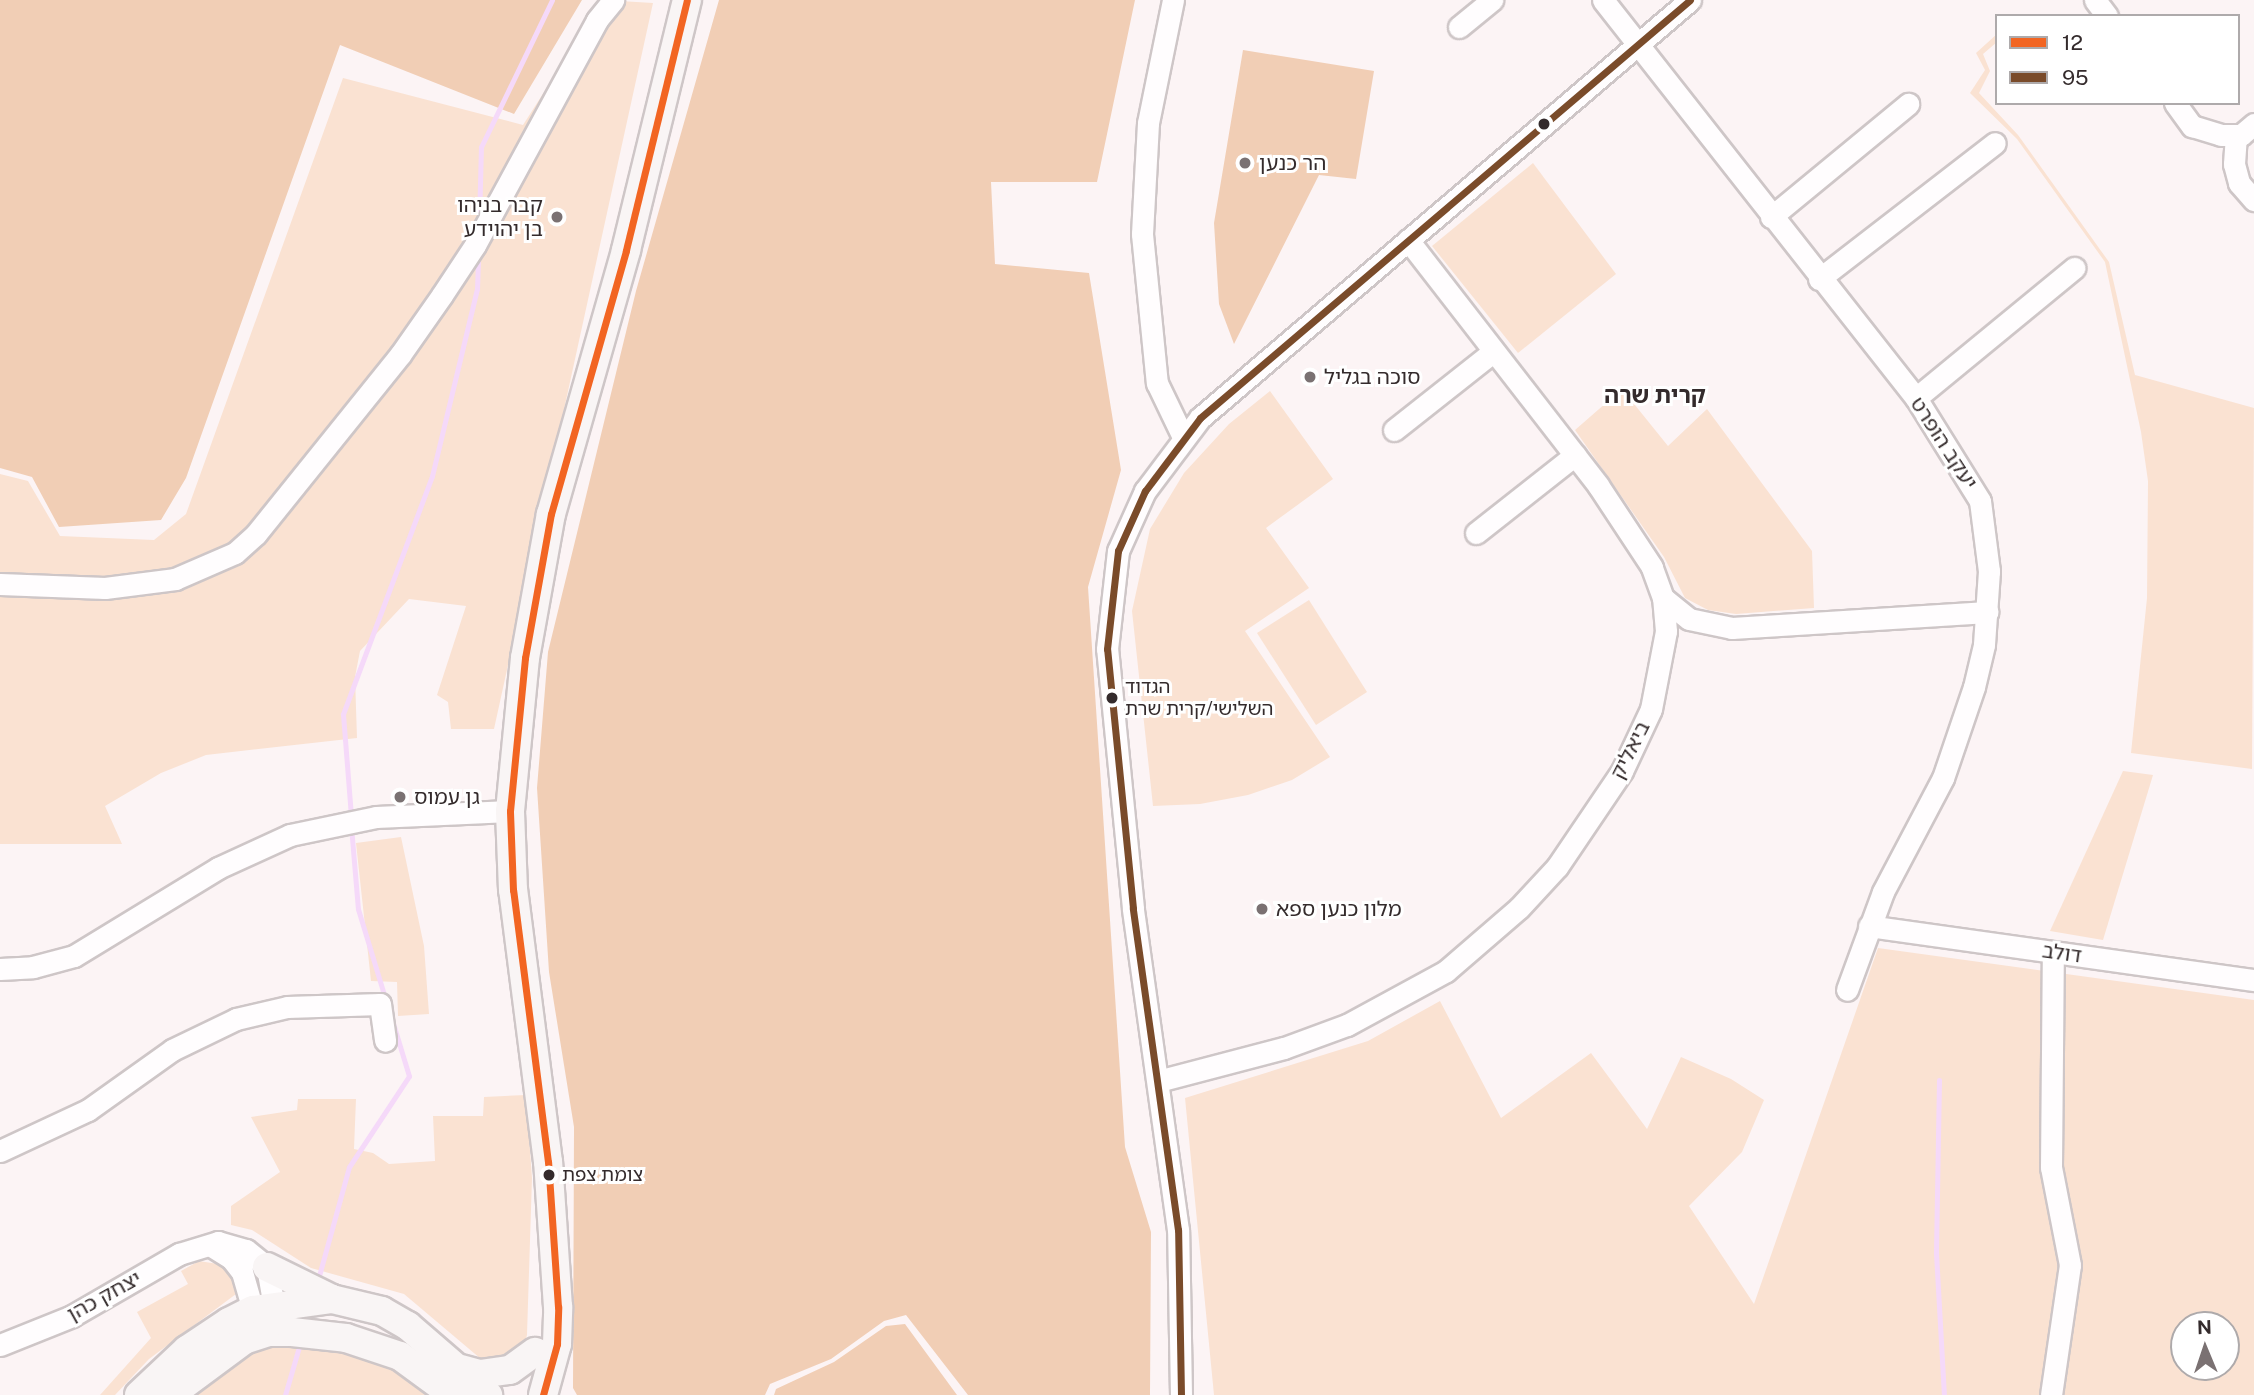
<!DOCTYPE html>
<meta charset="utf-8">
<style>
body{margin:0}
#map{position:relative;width:2254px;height:1395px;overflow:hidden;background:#fcf4f5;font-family:"Public Sans","Noto Sans Hebrew",sans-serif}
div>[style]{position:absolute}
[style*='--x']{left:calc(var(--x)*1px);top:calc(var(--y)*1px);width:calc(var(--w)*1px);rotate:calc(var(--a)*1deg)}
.green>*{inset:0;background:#fae2d2}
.forest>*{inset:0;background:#f1ceb5}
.stream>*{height:5px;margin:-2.5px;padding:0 2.5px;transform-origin:2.5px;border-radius:2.5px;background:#f5d9f9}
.roads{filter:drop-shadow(2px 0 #cec6c7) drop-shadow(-2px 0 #cec6c7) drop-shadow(0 2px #cec6c7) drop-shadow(0 -2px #cec6c7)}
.minor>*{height:21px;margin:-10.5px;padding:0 10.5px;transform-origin:10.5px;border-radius:10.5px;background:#fffdfe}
.major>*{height:28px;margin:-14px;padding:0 14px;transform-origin:14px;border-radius:14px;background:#f9f5f5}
.bus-1>*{height:7px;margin:-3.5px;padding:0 3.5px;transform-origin:3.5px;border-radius:3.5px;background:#f26522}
.bus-2>*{height:7px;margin:-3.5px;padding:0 3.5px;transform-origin:3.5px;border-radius:3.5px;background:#7a4b2a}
.dots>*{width:19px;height:19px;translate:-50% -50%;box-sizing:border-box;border:4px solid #fff;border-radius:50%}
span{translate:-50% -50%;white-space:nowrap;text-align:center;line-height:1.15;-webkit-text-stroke:6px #fff;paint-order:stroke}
.bus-label{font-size:19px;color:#342b2c}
.left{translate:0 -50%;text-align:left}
.poi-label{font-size:21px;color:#342b2c}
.right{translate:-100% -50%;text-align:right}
.street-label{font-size:21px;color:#342b2c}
.neighbourhood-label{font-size:23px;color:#342b2c;font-weight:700}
.legend{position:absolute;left:1995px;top:14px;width:245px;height:91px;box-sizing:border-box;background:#fff;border:2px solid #aeaaab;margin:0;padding:9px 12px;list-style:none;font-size:21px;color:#342b2c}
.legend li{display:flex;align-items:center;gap:14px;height:35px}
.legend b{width:35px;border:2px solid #aeaaab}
.north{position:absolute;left:2170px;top:1311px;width:70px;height:70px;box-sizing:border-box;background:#fff;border:2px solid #aeaaab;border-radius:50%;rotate:358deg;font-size:19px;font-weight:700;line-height:28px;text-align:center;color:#342b2c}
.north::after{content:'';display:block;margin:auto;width:24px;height:32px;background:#7a7172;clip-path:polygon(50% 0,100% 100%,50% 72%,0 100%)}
</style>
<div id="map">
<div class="green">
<i style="clip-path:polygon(603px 0,653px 3px,494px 729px,451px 729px,448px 702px,437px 695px,466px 606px,409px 599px,360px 651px,355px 677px,357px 738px,206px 755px,161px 773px,105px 806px,122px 844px,0 844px,0 474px,28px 481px,60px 536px,154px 540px,186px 514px,343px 78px,523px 125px)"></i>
<i style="clip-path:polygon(1997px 34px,1997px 42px,1983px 54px,1990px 71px,1979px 93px,2018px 135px,2109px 262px,2135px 375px,2254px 408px,2252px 769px,2131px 753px,2147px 598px,2148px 481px,2141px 432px,2105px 262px,2017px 139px,1970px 93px,1985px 70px,1976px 53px)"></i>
<i style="clip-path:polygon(1533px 163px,1616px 274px,1518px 353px,1432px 246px)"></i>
<i style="clip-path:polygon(1622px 389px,1668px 446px,1707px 409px,1812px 551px,1814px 608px,1736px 614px,1708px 610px,1685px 598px,1664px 557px,1575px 430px)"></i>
<i style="clip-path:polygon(1270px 391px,1333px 479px,1266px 528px,1309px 588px,1245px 631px,1330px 757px,1292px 780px,1248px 795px,1200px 804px,1153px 806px,1132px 611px,1150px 529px,1184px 473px,1229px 424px)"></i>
<i style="clip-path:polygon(1309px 600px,1367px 692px,1316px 725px,1257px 633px)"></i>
<i style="clip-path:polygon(2123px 771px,2153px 775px,2103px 940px,2050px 931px)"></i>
<i style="clip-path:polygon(401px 837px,424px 946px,429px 1014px,398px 1016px,397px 982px,371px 981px,356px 843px)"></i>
<i style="clip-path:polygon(evenodd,1878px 948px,2254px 1000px,2254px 1395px,1214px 1395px,1185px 1098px,1368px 1041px,1440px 1001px,1501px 1118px,1591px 1053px,1647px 1129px,1681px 1057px,1731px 1079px,1764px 1100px,1742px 1152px,1689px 1206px,1754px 1304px,1878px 948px,2184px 1325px,2226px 1325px,2226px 1367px,2184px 1367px,2184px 1325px)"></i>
<i style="clip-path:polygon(526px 1095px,532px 1178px,527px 1335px,524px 1345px,500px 1360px,481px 1359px,404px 1294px,311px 1268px,252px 1230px,231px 1225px,231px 1206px,280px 1172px,251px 1117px,297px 1110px,298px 1099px,356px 1099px,354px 1149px,373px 1153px,389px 1164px,435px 1161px,433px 1116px,483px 1116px,484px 1097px)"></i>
<i style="clip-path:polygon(199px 1261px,224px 1265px,238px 1282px,236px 1294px,149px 1359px,115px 1395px,100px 1395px,151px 1338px,137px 1312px,188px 1284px,181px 1271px)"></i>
<i style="clip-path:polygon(320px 1337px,408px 1369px,425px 1395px,195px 1395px,227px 1367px,265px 1346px)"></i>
</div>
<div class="forest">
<i style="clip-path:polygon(0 0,582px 0,514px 114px,340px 45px,186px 478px,161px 520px,59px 527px,32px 477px,0 468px)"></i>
<i style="clip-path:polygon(719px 0,1135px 0,1097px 182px,991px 182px,995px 264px,1089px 273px,1121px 470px,1088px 587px,1125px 1147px,1151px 1232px,1150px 1395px,968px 1395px,906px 1315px,884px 1321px,831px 1359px,770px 1384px,765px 1395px,577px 1395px,573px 1388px,574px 1127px,549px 972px,537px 788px,548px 652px,636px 291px)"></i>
<i style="clip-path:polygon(1243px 50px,1374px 71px,1356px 179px,1319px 175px,1234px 344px,1219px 304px,1214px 223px)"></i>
<i style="clip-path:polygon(905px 1324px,957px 1395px,774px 1395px,776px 1389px,834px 1362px,886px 1326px)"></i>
</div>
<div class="stream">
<i style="--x:479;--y:222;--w:75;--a:-88.5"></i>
<i style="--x:481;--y:147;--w:163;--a:-64.2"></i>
<i style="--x:351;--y:816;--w:102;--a:-94.5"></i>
<i style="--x:343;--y:714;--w:254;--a:-69.5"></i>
<i style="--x:432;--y:476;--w:192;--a:-76.5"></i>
<i style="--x:477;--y:289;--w:36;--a:-88"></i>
<i style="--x:351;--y:826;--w:83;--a:85.2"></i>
<i style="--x:358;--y:909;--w:96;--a:73.1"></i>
<i style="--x:1939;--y:1080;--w:173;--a:91"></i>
<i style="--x:1936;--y:1253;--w:142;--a:86.8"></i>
<i style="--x:317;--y:1283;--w:120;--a:-74.6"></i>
<i style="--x:349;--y:1167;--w:109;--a:-56.6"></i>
<i style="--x:409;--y:1076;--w:59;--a:-106.9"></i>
<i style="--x:285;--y:1395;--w:57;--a:-73.8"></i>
</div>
<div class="roads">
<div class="minor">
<i style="--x:1173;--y:0;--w:126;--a:101.5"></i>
<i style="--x:1148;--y:123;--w:111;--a:93.1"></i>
<i style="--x:1142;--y:234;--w:150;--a:84.3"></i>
<i style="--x:1157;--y:383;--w:62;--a:64.3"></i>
<i style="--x:1603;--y:0;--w:506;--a:51.82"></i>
<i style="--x:1916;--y:398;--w:121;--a:58.1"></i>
<i style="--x:1980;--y:501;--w:71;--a:82.7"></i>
<i style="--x:1989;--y:571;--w:74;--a:93.9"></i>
<i style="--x:1984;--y:645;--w:43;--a:103.4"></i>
<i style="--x:1974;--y:687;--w:96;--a:108.8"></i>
<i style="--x:1943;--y:778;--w:129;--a:117.8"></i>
<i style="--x:1883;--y:892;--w:104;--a:110.2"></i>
<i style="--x:2095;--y:0;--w:20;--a:53"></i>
<i style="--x:1459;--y:27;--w:43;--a:-39.3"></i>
<i style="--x:2175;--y:103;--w:29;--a:54"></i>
<i style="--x:2192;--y:126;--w:30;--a:17"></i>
<i style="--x:2221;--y:135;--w:20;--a:0"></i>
<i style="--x:2241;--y:135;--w:17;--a:-40"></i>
<i style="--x:2236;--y:135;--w:29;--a:94"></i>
<i style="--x:2234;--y:164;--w:20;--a:75"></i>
<i style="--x:2239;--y:183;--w:23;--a:49"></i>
<i style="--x:1771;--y:217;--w:178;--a:-39.5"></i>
<i style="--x:1819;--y:279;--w:222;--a:-37.7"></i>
<i style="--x:1916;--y:398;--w:205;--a:-39.4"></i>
<i style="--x:1394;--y:430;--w:127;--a:-38.3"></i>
<i style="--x:1476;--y:533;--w:126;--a:-38.2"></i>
<i style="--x:0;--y:584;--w:105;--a:2.2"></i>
<i style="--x:105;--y:588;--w:71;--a:-7.3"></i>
<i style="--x:175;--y:579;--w:65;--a:-23.4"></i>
<i style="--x:235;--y:553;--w:28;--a:-42"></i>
<i style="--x:256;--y:534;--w:230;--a:-51.2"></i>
<i style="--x:400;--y:355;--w:73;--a:-55"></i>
<i style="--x:442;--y:295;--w:60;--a:-56.6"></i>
<i style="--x:475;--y:245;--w:256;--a:-61.5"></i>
<i style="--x:597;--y:20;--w:26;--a:-51"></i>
<i style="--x:1663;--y:598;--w:33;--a:39"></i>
<i style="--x:1689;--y:619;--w:44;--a:11.8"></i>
<i style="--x:1732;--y:628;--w:256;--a:-3.6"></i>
<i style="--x:1869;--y:926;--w:389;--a:8"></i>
<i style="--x:0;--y:969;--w:33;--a:-3"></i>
<i style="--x:33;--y:967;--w:42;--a:-15"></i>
<i style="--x:74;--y:956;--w:169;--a:-31.4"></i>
<i style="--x:218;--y:868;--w:79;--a:-24.6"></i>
<i style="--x:290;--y:835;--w:88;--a:-11.8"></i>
<i style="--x:376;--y:817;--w:134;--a:-2.6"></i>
<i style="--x:1158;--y:1081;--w:130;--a:-14.7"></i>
<i style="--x:1284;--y:1048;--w:67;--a:-20.1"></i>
<i style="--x:1347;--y:1025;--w:113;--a:-28.6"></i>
<i style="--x:1446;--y:971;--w:96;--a:-40.8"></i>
<i style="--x:1519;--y:908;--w:56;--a:-47.2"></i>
<i style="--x:1557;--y:867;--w:116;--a:-55.9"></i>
<i style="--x:1622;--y:771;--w:68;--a:-64.9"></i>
<i style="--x:1651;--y:709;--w:79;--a:-79.1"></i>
<i style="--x:1666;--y:631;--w:33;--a:-95"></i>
<i style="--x:1663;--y:598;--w:33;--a:-110"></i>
<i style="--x:1652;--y:567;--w:98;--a:-123.4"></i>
<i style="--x:1598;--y:485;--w:310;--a:-127.8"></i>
<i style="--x:0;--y:1151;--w:97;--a:-25"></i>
<i style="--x:88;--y:1110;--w:103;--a:-35.5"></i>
<i style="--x:172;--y:1050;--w:71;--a:-25.8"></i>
<i style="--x:236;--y:1019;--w:52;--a:-13.2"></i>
<i style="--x:287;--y:1007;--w:93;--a:-1.8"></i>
<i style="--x:380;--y:1004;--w:37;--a:82"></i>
<i style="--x:210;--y:1245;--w:25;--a:32"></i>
<i style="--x:231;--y:1258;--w:18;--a:52"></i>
<i style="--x:242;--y:1272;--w:40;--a:74"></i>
<i style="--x:253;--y:1310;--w:14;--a:56"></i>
<i style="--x:0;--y:1345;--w:78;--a:-21.9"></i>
<i style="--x:72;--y:1316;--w:124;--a:-30.1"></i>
<i style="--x:179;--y:1254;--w:41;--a:-17.1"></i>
<i style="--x:218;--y:1242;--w:29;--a:16"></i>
<i style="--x:246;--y:1250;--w:27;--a:39"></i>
<i style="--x:267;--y:1267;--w:40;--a:80"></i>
<i style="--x:274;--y:1306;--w:14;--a:102"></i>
<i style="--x:1181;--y:1395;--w:165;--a:-91"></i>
<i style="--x:1178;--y:1230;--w:325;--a:-98"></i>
<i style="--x:1133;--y:908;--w:260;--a:-95.7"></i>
<i style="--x:1107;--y:649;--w:99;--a:-83.6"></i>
<i style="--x:1118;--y:551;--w:66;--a:-65.8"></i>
<i style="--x:1145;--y:491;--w:91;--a:-53"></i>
<i style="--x:1200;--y:418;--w:644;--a:-40.47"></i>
<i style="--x:2051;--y:1395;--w:131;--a:-81.7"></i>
<i style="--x:2070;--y:1265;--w:100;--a:-101"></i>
<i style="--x:2051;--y:1167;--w:215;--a:-89.5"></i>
</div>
<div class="major">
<i style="--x:267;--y:1267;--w:72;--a:26.2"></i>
<i style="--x:461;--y:1369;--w:20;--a:15"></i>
<i style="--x:480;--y:1374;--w:30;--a:-8"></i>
<i style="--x:510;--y:1370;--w:31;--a:-36"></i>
<i style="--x:139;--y:1395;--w:66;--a:-43.2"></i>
<i style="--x:187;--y:1350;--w:50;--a:-33.7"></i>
<i style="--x:229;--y:1322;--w:27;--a:-27"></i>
<i style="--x:253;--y:1310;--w:80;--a:-7.9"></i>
<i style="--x:332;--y:1299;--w:51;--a:13.5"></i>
<i style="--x:382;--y:1311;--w:30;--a:30"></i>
<i style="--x:408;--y:1326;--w:106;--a:40.8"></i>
<i style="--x:170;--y:1395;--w:92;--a:-36.6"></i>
<i style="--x:244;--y:1340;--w:26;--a:-18"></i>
<i style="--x:269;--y:1332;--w:23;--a:0"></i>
<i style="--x:292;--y:1332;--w:54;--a:6.3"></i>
<i style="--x:346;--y:1338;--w:57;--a:18.4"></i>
<i style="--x:400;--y:1356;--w:66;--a:36.3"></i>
<i style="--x:543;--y:1395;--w:53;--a:-74.6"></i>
<i style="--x:557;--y:1344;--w:37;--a:-88"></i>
<i style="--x:558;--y:1307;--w:145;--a:-93.9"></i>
<i style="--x:548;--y:1162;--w:274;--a:-97.3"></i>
<i style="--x:513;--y:890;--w:79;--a:-92.2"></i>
<i style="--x:510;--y:811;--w:154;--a:-84.4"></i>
<i style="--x:525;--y:658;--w:146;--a:-79.8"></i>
<i style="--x:551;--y:514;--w:274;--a:-74.1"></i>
<i style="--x:626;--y:250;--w:257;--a:-76.3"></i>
</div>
</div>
<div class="bus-1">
<i style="--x:543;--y:1395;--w:53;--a:-74.6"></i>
<i style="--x:557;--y:1344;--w:37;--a:-88"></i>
<i style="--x:558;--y:1307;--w:145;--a:-93.9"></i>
<i style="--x:548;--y:1162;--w:274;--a:-97.3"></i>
<i style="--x:513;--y:890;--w:79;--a:-92.2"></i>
<i style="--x:510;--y:811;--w:154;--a:-84.4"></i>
<i style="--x:525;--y:658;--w:146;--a:-79.8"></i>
<i style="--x:551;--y:514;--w:274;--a:-74.1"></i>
<i style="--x:626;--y:250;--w:257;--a:-76.3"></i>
</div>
<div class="bus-2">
<i style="--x:1181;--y:1395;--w:165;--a:-91"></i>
<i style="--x:1178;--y:1230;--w:325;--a:-98"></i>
<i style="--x:1133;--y:908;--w:260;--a:-95.7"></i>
<i style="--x:1107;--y:649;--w:99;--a:-83.6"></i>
<i style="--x:1118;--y:551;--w:66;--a:-65.8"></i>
<i style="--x:1145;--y:491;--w:91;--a:-53"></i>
<i style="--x:1200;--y:418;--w:644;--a:-40.47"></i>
</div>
<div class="dots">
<i style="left:1544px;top:124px;background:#342b2c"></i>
<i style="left:1245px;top:163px;background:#7a7172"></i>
<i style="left:557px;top:217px;background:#7a7172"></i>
<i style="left:1310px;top:377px;background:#7a7172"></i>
<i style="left:1112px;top:698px;background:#342b2c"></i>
<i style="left:400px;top:797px;background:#7a7172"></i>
<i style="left:1262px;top:909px;background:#7a7172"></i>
<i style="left:549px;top:1175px;background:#342b2c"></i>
</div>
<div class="bus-label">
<span class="left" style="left:1125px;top:698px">הגדוד<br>השלישי/קרית שרת</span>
<span class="left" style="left:562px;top:1175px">צומת צפת</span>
</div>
<div class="poi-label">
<span class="left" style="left:1259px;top:163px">הר כנען</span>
<span class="right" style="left:543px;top:217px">קבר בניהו<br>בן יהוידע</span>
<span class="left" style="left:1324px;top:377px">סוכה בגליל</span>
<span class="left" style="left:414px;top:797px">גן עמוס</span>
<span class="left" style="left:1276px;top:909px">מלון כנען ספא</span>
</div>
<div class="street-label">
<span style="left:1944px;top:443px;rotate:57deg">יעקב הופרט</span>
<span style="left:1630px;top:750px;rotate:-63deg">ביאליק</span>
<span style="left:2062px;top:953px;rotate:8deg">דולב</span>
<span style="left:104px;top:1296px;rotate:-29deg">יצחק כהן</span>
</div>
<div class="neighbourhood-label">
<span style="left:1655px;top:395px">קרית שרה</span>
</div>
<ul class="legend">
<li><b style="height:9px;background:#f26522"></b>12</li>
<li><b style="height:9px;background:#7a4b2a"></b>95</li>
</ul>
<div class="north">N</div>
</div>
